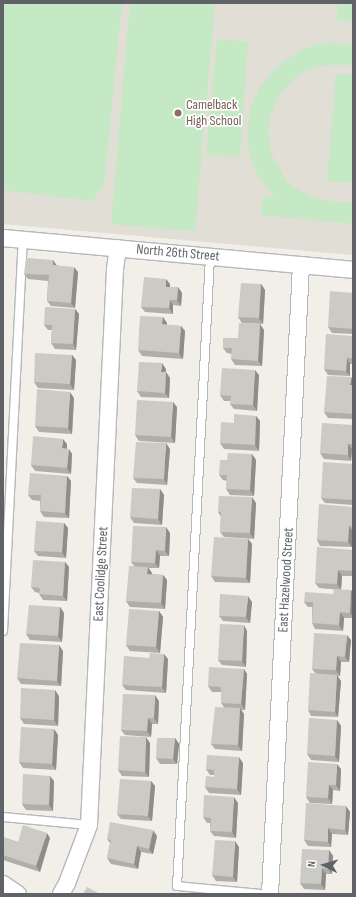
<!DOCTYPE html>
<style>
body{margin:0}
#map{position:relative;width:356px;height:897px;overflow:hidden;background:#f1efe8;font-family:"Sofia Sans Condensed",sans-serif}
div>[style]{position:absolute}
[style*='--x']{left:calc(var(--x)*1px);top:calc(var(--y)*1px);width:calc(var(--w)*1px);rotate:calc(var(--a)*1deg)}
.education>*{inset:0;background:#e1ded6}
.green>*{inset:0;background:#c5e8c5}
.roads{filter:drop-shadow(1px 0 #b5b8bc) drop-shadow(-1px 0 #b5b8bc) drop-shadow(0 1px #b5b8bc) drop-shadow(0 -1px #b5b8bc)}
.service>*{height:8px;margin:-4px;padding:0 4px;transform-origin:4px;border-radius:4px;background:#fff}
.minor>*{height:16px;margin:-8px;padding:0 8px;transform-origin:8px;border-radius:8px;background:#fff}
.wall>*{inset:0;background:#afaea9}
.shaded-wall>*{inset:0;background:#8f8d8a}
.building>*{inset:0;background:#cccac5}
.dots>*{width:11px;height:11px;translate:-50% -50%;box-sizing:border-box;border:2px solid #fff;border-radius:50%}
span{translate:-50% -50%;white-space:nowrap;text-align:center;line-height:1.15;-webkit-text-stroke:3.5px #fff;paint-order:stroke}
.education-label{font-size:14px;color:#785e54}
.left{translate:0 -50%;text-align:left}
.street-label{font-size:14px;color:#5f6368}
.frame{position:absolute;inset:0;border:4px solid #5f6368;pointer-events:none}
.north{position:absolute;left:304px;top:845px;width:40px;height:40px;-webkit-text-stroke:3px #fff;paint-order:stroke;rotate:275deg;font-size:11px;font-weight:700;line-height:16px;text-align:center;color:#5f6368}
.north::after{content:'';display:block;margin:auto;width:14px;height:18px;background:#5f6368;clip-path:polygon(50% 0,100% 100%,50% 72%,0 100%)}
</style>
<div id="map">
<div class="education">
<i style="clip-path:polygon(3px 3px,353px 3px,353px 255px,3px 224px)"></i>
</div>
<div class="green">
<i style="clip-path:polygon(3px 3px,122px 3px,104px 184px,92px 201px,3px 190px)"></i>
<i style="clip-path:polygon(130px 3px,215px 3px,195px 231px,111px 224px)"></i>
<i style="clip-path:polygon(338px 3px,353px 3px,353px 21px,336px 20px)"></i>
<i style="clip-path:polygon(217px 39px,248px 42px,240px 157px,206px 155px)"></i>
<i style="clip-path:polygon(331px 43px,353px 45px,353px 65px,328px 65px,313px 68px,298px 75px,279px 95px,271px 113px,268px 131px,271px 153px,287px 182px,300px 191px,320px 200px,353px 203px,353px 224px,261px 215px,263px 196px,275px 197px,267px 188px,254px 168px,248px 147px,248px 128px,250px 110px,259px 89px,269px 75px,283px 62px,298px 52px,313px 45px)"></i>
<i style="clip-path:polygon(336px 74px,353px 75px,353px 183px,327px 181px)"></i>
</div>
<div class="roads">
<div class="service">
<i style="--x:210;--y:257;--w:630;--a:93"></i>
<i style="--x:177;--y:886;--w:83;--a:5.5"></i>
<i style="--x:3;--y:631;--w:393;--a:-87.1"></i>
<i style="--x:3;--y:817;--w:86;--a:5.3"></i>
</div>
<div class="minor">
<i style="--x:3;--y:238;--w:351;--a:5.2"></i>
<i style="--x:3;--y:884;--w:18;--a:34"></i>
<i style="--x:61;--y:894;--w:13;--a:-61"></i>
<i style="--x:67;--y:883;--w:62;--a:-69.2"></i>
<i style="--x:89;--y:825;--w:557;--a:-87.32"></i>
<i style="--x:115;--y:269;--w:21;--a:-82"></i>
<i style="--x:270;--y:894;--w:630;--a:-87.18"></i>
</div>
</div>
<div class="wall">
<i style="clip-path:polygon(53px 260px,57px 266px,78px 272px,75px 308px,51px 306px,47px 301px,48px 281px,28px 279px,24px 274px)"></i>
<i style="clip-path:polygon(170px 284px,170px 287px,178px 287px,182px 293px,181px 306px,173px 305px,173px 314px,145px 312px,141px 307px)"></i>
<i style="clip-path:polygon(261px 284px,265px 290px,263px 324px,242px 323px,238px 317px)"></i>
<i style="clip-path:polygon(353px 293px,353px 334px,332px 333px,328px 327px)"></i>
<i style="clip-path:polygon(75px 309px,79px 314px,76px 350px,55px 349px,51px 343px,52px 330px,48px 330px,44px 325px)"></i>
<i style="clip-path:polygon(163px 317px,167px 323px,167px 325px,181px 326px,185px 331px,183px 359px,142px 356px,138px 350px)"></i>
<i style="clip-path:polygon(260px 324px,264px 330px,262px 366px,235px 365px,231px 359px,232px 354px,227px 353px,223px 348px)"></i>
<i style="clip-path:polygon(353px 336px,353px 364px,350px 364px,350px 376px,328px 375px,324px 369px)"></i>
<i style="clip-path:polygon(72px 355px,76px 360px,74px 390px,38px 388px,34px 382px)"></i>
<i style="clip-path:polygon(166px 369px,166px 372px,170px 378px,169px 398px,141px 397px,137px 391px)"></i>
<i style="clip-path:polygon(259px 375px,257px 411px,234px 409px,230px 404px,231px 401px,224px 401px,220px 395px)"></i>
<i style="clip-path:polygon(353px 381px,353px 419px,328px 418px,324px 412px)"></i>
<i style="clip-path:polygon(74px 398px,72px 434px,39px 432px,35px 426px)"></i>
<i style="clip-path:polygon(177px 407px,175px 443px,139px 441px,135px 435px)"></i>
<i style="clip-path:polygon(256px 416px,260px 421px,259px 451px,224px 449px,220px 443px)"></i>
<i style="clip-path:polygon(353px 425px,353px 449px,352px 449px,351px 461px,324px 459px,320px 453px)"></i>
<i style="clip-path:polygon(67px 444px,67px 449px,72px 454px,71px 474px,35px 471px,31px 465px)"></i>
<i style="clip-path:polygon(170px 449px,167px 485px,137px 483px,133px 478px)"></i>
<i style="clip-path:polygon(252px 454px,256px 460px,254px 496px,230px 495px,226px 489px,227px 481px,223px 480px,219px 475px,227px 460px)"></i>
<i style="clip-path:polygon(353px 464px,353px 505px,325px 503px,321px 498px)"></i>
<i style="clip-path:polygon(67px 476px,71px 481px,69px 518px,44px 517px,40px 511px,40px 501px,32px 500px,28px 495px)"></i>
<i style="clip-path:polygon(160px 489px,164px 495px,162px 525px,134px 523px,130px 517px)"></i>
<i style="clip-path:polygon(256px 503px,254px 539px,224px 537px,220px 532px,221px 517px,218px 512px)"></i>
<i style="clip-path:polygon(353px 507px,353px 532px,352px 547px,320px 546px,317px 540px)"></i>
<i style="clip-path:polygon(64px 523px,68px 528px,66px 558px,38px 556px,34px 551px)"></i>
<i style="clip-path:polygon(170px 533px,169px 556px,160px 556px,159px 568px,148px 568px,152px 573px,151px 574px,163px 575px,167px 580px,165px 609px,130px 607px,126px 601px,135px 567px,131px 562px)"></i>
<i style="clip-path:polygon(248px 539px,252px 544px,250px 583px,215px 582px,211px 576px)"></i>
<i style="clip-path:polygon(353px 550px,353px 576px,342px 576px,341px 590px,319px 588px,315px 583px)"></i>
<i style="clip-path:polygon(65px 562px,69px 567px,67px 601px,43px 600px,39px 594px,39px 593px,35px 592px,31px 587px)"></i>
<i style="clip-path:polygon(351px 590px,353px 593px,353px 618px,344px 618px,343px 631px,315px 629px,312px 623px,312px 607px,308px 607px,304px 602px)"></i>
<i style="clip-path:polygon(252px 602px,250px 623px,223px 621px,219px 616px)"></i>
<i style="clip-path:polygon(60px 607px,64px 613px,62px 642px,30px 640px,26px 634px)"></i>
<i style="clip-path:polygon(159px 611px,163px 617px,160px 653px,130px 651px,126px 645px)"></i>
<i style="clip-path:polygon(247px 631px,246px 667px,222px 665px,218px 660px)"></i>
<i style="clip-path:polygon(351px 640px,349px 662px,341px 662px,340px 676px,337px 676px,341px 681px,338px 717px,311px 716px,308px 710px,316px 674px,312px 669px)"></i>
<i style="clip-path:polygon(63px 651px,61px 686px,21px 684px,17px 678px)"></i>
<i style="clip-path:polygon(168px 659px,166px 693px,126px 690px,122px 685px)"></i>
<i style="clip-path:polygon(244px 669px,247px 674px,245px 710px,241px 710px,244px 714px,242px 751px,215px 749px,211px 744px,224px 707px,221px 703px,221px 692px,212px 692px,208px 686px)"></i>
<i style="clip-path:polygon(59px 696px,58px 726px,24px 724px,20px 718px)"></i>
<i style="clip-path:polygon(159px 701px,158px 724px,152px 724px,151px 737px,125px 735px,121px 730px)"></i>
<i style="clip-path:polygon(337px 720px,341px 726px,339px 762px,311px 760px,307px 754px)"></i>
<i style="clip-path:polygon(54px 729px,58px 735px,56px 770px,23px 768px,19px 762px)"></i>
<i style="clip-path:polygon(175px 738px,179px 744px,177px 764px,160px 764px,156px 758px)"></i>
<i style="clip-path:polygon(150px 743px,149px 777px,122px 776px,118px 770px)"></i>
<i style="clip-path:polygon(243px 763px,241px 795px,209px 793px,205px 787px,214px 777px,214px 775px,210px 775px,206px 769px)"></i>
<i style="clip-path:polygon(341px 769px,340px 791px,333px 790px,332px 804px,310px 803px,306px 797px)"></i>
<i style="clip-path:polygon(54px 781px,53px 811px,26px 810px,22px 804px)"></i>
<i style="clip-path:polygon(151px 781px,155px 786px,152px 821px,121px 819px,117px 814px)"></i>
<i style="clip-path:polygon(238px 803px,236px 838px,214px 836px,210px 831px,210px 823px,207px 823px,203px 817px)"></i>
<i style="clip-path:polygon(346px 806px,350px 812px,348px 835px,332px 834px,331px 847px,308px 846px,304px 840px)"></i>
<i style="clip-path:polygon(157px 836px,153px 854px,141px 852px,138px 869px,111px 864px,107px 858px,110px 843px,107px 839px)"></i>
<i style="clip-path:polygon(3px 837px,18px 842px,50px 838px,40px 872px,3px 860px)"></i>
<i style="clip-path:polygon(239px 847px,237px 882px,216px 881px,212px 875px)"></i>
<i style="clip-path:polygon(329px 850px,333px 856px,332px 874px,326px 874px,325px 890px,304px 889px,300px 883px)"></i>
</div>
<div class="shaded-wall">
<i style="clip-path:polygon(53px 260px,57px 266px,53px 265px)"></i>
<i style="clip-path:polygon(74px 267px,78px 272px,75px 308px,71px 303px)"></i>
<i style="clip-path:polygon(166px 279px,170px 284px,170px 292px,166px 287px)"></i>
<i style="clip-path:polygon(261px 284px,265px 290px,263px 324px,259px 318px)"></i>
<i style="clip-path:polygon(178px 287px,182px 293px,181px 306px,177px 300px)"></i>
<i style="clip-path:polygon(170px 300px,173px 305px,173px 314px,169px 308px)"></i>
<i style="clip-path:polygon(75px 309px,79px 314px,76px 350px,73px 344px)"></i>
<i style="clip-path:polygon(163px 317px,167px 323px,166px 330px,162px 324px)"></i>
<i style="clip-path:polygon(260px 324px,264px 330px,262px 366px,258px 361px)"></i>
<i style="clip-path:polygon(181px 326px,185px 331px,183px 359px,179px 353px)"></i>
<i style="clip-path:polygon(72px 355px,76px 360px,74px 390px,70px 384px)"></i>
<i style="clip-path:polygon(347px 358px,350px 364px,350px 376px,346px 371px)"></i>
<i style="clip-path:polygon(162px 363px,166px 369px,165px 377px,161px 372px)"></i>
<i style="clip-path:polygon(255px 370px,259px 375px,257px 411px,253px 405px)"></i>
<i style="clip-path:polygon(166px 372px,170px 378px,169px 398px,165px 393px)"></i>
<i style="clip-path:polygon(351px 377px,353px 381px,353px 389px,350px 385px)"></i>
<i style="clip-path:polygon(70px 392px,74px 398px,72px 434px,68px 428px)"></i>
<i style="clip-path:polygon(173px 402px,177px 407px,175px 443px,171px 437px)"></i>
<i style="clip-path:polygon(256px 416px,260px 421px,259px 451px,255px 445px)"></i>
<i style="clip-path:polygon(63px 439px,67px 444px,66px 454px,62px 448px)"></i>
<i style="clip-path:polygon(166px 443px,170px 449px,167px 485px,164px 479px)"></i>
<i style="clip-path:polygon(348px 444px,352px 449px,351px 461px,348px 455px)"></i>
<i style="clip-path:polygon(69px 449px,72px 454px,71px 474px,67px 468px)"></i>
<i style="clip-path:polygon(252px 454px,256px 460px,254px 496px,250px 490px)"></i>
<i style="clip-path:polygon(67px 476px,71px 481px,69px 518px,65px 513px)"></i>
<i style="clip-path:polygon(160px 489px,164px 495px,162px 525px,158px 519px)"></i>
<i style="clip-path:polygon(252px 497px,256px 503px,254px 539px,250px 533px)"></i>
<i style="clip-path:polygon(64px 523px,68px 528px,66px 558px,62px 552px)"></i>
<i style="clip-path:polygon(349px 526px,353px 532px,352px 547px,348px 542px)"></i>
<i style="clip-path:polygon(166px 527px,170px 533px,169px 556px,165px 551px)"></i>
<i style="clip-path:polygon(248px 539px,252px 544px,250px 583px,246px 578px)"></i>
<i style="clip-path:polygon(156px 550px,160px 556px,159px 568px,155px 563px)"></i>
<i style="clip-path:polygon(65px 562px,69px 567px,67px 601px,63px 596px)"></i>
<i style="clip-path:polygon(148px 567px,152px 573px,151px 579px,147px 574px)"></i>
<i style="clip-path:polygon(338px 570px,342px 576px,341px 590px,337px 584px)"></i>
<i style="clip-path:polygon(163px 575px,167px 580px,165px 609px,161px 603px)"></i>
<i style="clip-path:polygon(351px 590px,353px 593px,353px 617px,350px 613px)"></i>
<i style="clip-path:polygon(248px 596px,252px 602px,250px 623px,246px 617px)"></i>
<i style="clip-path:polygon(60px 607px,64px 613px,62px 642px,58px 636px)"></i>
<i style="clip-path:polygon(159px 611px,163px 617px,160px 653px,156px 647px)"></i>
<i style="clip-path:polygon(340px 612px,344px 618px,343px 631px,339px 625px)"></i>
<i style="clip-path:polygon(244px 625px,247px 631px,246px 667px,242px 661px)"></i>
<i style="clip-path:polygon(347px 635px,351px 640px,349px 662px,345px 657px)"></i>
<i style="clip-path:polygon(59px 645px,63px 651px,61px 686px,57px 681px)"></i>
<i style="clip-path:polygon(164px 654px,168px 659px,166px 693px,162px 687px)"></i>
<i style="clip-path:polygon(337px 656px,341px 662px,340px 676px,336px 670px)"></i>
<i style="clip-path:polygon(244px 669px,247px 674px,245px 710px,241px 704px)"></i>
<i style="clip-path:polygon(337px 675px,341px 681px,338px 717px,335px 712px)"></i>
<i style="clip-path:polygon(55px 690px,59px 696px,58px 726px,54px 720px)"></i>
<i style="clip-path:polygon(155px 695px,159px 701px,158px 724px,154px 718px)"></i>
<i style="clip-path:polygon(240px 708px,244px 714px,242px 751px,238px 745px)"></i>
<i style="clip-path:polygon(148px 718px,152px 724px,151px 737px,147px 731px)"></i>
<i style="clip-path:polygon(337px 720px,341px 726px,339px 762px,335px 756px)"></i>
<i style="clip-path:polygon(54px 729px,58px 735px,56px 770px,52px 764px)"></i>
<i style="clip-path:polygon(146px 737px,150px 743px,149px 777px,145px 772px)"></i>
<i style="clip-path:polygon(175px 738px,179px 744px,177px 764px,173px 759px)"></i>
<i style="clip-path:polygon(239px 757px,243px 763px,241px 795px,237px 789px)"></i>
<i style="clip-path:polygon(337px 764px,341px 769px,340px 791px,336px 785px)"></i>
<i style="clip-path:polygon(50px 776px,54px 781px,53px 811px,49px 805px)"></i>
<i style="clip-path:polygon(151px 781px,155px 786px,152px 821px,148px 816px)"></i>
<i style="clip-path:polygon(329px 785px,333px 790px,332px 804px,328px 798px)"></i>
<i style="clip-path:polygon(234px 797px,238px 803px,236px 838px,232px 832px)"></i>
<i style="clip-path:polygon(346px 806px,350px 812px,348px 835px,345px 830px)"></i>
<i style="clip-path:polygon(328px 828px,332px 834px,331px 847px,328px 842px)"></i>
<i style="clip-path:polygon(153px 830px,157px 836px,153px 854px,149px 849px)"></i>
<i style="clip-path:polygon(47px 833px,50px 838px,40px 872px,36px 866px)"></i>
<i style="clip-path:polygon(235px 841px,239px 847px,237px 882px,233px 877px)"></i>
<i style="clip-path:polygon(137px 846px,141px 852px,138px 869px,134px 864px)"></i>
<i style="clip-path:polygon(329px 850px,333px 856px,332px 874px,328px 869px)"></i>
<i style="clip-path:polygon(322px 868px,326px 874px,325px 890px,321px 884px)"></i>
</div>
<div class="building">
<i style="clip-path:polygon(26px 258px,53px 260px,53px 265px,74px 267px,71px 303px,47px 301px,49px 275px,24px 274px)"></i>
<i style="clip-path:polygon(144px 277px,166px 279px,166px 287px,178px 287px,177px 300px,170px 300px,169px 308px,141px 307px)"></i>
<i style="clip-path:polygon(241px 283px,261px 284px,259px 318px,238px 317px)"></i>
<i style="clip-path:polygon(330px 291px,353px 293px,353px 329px,328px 327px)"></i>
<i style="clip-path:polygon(45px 307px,75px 309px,73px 344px,51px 343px,52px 325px,44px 325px)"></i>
<i style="clip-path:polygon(140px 316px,163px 317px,162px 324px,181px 326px,179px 353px,138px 350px)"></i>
<i style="clip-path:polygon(239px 323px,260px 324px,258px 361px,231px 359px,232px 348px,223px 348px,223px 338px,238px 338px)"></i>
<i style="clip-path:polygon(326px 334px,353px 336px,353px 358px,347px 358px,346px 371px,324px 369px)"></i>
<i style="clip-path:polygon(35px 353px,72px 355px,70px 384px,34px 382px)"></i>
<i style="clip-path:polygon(139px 362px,162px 363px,161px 372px,166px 372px,165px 393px,137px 391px)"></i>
<i style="clip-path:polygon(222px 368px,255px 370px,253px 405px,230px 404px,231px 396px,220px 395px)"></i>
<i style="clip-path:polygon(327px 376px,351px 377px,350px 385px,353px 385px,353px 414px,324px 412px)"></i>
<i style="clip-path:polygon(37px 389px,70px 392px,68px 428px,35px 426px)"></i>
<i style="clip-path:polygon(137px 400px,173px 402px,171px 437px,135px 435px)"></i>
<i style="clip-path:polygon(234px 414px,256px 416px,255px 445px,220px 443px,221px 422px,234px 423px)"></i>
<i style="clip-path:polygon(322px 423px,353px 425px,353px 444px,348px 444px,348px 455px,320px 453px)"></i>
<i style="clip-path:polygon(33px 436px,63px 439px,62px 448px,69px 449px,67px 468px,31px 465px)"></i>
<i style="clip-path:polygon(136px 442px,166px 443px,164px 479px,133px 478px)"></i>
<i style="clip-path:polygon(228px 453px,252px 454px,250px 490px,226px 489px,227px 475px,219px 475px,220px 460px,227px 460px)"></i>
<i style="clip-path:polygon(323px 462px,353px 464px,353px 500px,321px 498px)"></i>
<i style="clip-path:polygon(30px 473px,67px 476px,65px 513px,40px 511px,41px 495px,28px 495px)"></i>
<i style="clip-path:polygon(132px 488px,160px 489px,158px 519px,130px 517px)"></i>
<i style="clip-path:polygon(219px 496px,252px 497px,250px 533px,220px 532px,221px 512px,218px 512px)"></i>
<i style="clip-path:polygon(319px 504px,353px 507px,353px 527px,349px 526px,348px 542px,317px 540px)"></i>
<i style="clip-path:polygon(36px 521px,64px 523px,62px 552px,34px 551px)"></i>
<i style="clip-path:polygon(133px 526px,166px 527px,165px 551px,156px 550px,155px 563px,131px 562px)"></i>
<i style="clip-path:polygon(214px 537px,248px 539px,246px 578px,211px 576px)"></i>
<i style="clip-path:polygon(317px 547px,353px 550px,353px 571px,338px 570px,337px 584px,315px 583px)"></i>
<i style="clip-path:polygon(33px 560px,65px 562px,63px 596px,39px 594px,40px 588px,31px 587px)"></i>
<i style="clip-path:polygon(129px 566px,148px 567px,147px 574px,163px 575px,161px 603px,126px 601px)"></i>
<i style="clip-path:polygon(334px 589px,351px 590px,350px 613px,340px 612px,339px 625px,312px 623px,313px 602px,304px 602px,305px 592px,333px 594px)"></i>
<i style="clip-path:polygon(220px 594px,248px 596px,246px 617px,219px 616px)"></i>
<i style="clip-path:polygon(29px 605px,60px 607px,58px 636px,26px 634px)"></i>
<i style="clip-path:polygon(129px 609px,159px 611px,156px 647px,126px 645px)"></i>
<i style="clip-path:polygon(220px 624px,244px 625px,242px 661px,218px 660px)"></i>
<i style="clip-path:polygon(314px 633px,347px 635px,345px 657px,337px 656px,336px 670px,312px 669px)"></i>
<i style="clip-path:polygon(20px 643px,59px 645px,57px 681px,17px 678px)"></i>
<i style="clip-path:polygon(150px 653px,164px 654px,162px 687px,122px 685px,124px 656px,149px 658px)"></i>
<i style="clip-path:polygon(209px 667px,244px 669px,241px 704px,221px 703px,221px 687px,208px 686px)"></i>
<i style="clip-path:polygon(310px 673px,337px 675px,335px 712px,308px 710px)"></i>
<i style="clip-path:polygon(21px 688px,55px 690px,54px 720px,20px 718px)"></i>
<i style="clip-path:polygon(123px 694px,155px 695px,154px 718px,148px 718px,147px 731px,121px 730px)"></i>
<i style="clip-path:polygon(215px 707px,240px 708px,238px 745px,211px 744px)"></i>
<i style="clip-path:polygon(309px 718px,337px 720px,335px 756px,307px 754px)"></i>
<i style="clip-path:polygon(21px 727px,54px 729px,52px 764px,19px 762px)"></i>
<i style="clip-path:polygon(120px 736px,146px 737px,145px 772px,118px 770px)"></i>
<i style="clip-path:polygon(157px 738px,175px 738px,173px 759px,156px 758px)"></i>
<i style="clip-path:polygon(207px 755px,239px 757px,237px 789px,205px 787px,206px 776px,214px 777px,214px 770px,206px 769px)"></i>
<i style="clip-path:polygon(308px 762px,337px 764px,336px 785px,329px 785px,328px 798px,306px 797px)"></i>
<i style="clip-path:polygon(23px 774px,50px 776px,49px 805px,22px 804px)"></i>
<i style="clip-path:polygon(120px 779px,151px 781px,148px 816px,117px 814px)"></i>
<i style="clip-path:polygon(204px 795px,234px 797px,232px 832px,210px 831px,211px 818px,203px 817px)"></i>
<i style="clip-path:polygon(306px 803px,346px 806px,345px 830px,328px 828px,328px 842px,304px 840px)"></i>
<i style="clip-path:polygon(110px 822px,153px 830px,149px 849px,137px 846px,134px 864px,107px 858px,111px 840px,107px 839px)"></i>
<i style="clip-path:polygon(23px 825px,47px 833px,36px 866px,3px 855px,3px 837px,18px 842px)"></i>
<i style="clip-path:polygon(215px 840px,235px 841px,233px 877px,212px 875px)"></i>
<i style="clip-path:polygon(302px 849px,329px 850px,328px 869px,322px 868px,321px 884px,300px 883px)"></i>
<i style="clip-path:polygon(87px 887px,100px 894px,83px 894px)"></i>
</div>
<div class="dots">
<i style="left:178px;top:113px;background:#8d6e63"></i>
</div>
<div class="education-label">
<span class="left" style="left:186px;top:113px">Camelback<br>High School</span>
</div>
<div class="street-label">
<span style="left:178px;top:253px;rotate:5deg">North 26th Street</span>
<span style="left:101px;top:574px;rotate:-87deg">East Coolidge Street</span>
<span style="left:286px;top:580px;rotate:-87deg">East Hazelwood Street</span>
</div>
<div class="frame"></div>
<div class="north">N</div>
</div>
